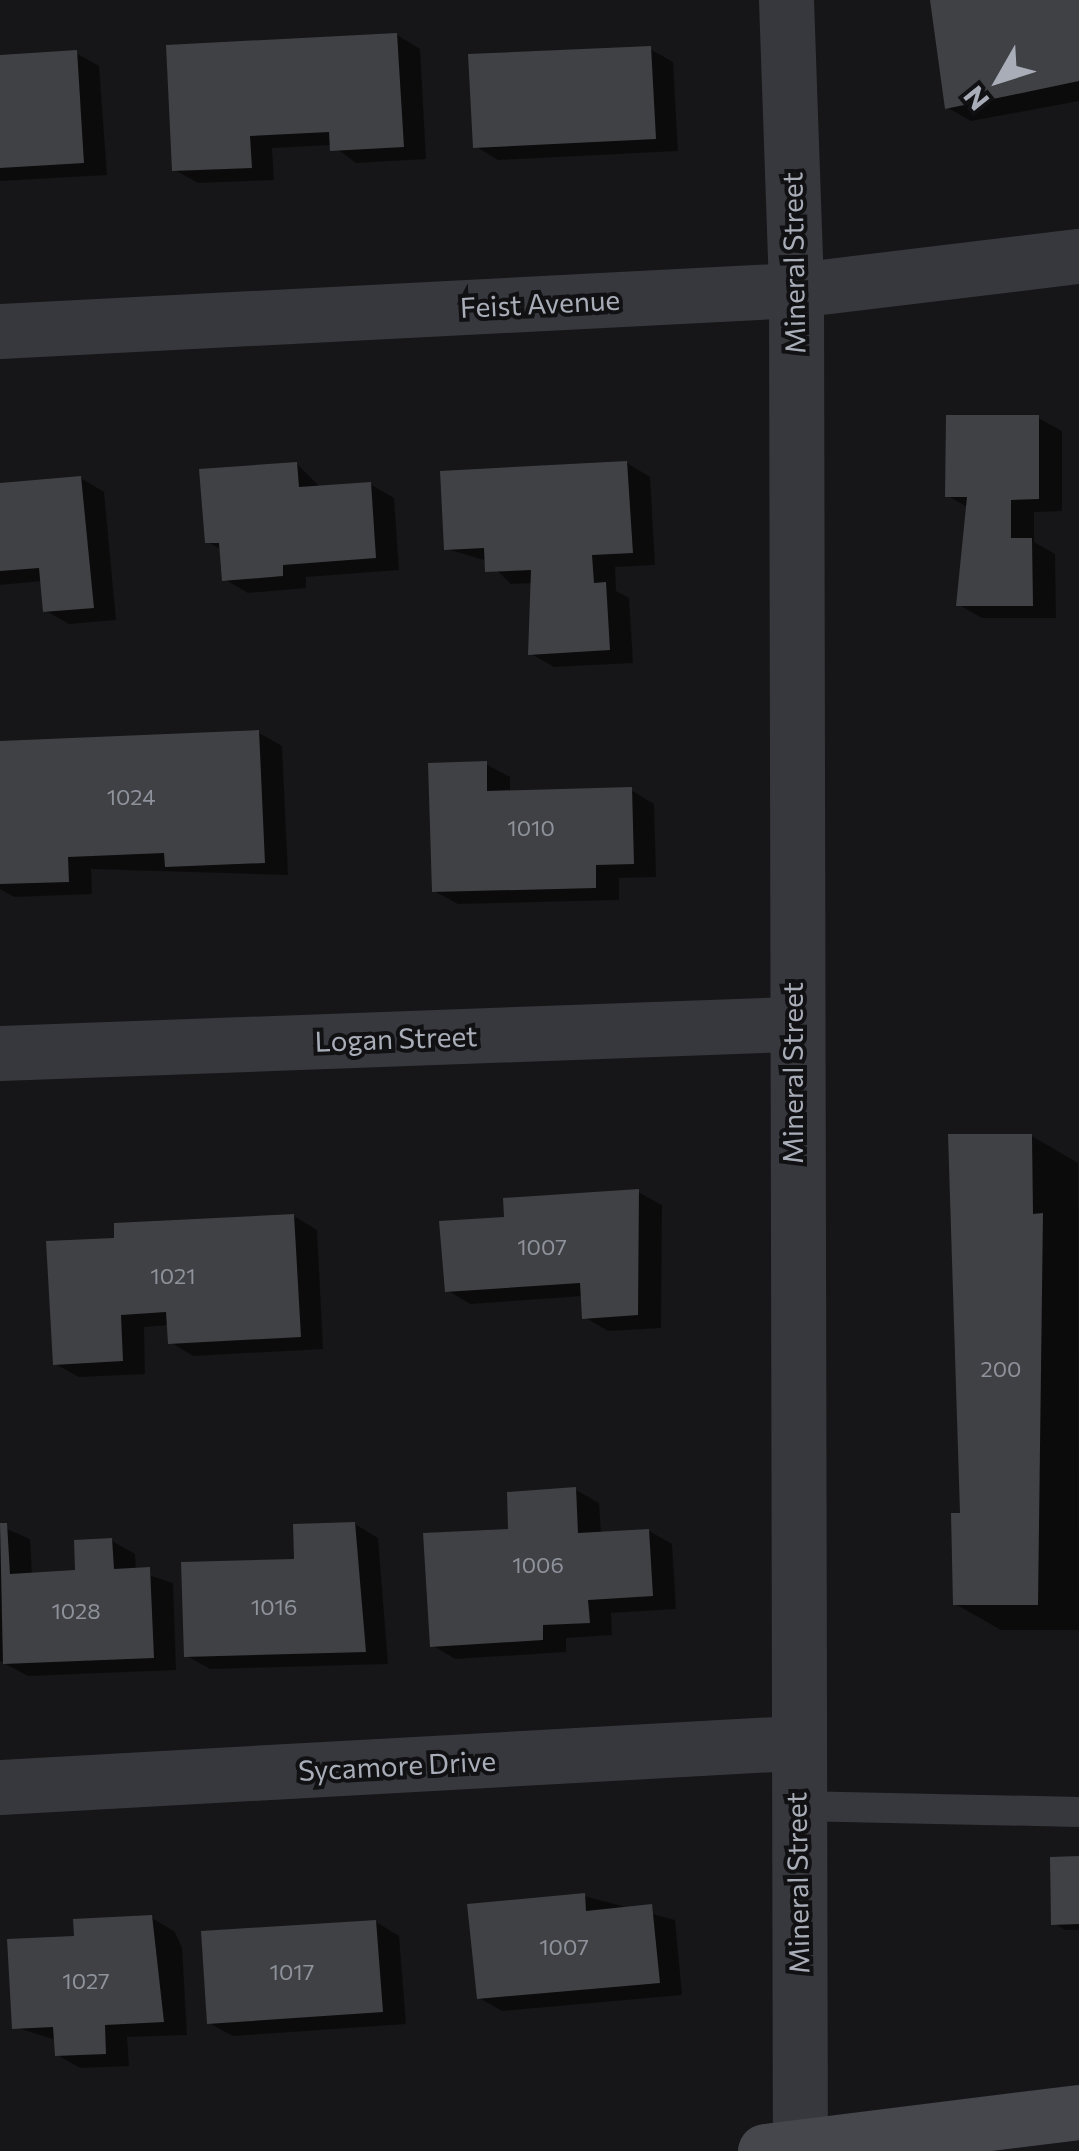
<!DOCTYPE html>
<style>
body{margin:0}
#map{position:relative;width:1079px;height:2151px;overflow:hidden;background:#161618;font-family:Commissioner,sans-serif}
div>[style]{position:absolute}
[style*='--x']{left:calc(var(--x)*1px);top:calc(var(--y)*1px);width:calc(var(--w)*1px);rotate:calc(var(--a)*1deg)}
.shadow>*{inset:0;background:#0007}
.building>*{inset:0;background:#404145}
.lane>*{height:30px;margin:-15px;padding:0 15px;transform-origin:15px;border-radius:15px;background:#37383d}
.street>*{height:55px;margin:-27.5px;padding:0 27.5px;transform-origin:27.5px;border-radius:27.5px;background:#37383d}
.secondary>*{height:55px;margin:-27.5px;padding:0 27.5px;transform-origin:27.5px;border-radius:27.5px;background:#45474d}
span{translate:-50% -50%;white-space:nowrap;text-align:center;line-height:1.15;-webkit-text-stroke:8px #111113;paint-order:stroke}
.number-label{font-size:22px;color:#8e929b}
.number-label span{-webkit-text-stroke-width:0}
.street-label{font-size:28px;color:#a8adb8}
.north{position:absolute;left:949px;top:30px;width:100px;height:100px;-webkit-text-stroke:8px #111113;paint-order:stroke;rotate:231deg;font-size:28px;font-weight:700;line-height:40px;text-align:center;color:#a8adb8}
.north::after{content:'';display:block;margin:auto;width:35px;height:45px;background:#a8adb8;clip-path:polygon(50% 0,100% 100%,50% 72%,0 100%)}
</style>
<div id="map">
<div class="shadow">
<i style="clip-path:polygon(932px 0,1079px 0,1079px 101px,971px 121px,948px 108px)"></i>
<i style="clip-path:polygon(397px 35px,420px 49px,426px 159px,356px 163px,332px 145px,272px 148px,274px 180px,198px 183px,175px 170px)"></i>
<i style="clip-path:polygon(650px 49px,673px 62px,678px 151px,498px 160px,475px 146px)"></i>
<i style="clip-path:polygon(76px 53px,99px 66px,107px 175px,0 181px,0 57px)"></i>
<i style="clip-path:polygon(1038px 418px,1062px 431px,1062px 511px,1034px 512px,1034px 542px,1055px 554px,1056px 618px,982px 618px,959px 605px,969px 508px,948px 496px)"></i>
<i style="clip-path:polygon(627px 463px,650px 477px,655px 565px,615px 567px,616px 591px,629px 598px,633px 663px,554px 667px,531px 654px,533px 583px,511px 584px,487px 561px,447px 549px)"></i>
<i style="clip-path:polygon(297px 464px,321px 488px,370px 484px,394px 498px,399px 570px,306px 577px,306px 588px,248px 593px,224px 579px,222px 550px,208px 542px)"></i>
<i style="clip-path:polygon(81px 478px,104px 492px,116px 620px,69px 624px,46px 611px,43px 581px,0 585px,0 485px)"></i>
<i style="clip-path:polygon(259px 733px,282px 746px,288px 875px,91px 869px,92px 894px,14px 897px,0 889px,0 743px)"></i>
<i style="clip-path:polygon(486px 764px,510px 777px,510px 793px,631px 790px,654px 804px,656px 877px,619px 878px,619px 900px,458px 904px,434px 891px)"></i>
<i style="clip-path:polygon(1032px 1136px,1078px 1163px,1079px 1630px,1001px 1630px,955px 1604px,962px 1515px)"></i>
<i style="clip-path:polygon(638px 1192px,662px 1205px,661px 1328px,608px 1331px,584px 1317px,583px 1296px,470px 1304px,447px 1290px,507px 1219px)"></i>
<i style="clip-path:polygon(294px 1216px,317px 1230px,323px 1349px,193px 1356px,170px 1342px,169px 1325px,144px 1327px,145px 1374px,79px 1377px,55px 1364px,117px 1240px)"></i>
<i style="clip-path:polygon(576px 1490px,599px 1503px,601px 1534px,649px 1531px,672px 1544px,676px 1609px,611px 1613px,612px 1635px,566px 1638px,566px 1652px,455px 1659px,432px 1645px,511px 1531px)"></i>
<i style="clip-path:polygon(355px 1524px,378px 1538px,388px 1664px,210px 1669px,187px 1656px)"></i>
<i style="clip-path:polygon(0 1526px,30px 1539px,32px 1575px,78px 1572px,112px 1541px,135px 1554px,136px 1571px,173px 1583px,176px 1670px,28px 1676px,0 1661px)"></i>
<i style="clip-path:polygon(1079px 1859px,1079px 1930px,1065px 1930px,1053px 1923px)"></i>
<i style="clip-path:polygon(584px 1896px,675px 1920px,682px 1995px,502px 2011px,479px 1998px)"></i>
<i style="clip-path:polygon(152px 1918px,175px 1932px,182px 1948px,187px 2035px,127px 2037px,129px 2066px,80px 2068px,57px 2055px,56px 2040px,14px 2027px,77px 1939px)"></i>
<i style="clip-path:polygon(376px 1922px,399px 1936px,406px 2024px,233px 2036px,209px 2023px)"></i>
</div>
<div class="building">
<i style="clip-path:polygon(930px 0,1079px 0,1079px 81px,945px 109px)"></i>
<i style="clip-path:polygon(397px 33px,404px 147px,330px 151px,329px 132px,250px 136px,252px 168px,172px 171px,166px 45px)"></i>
<i style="clip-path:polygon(651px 46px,656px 139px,473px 148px,468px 54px)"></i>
<i style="clip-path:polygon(77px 50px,84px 163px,0 168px,0 55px)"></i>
<i style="clip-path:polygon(946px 415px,1039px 415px,1039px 499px,1011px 500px,1011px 538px,1032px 538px,1033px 606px,956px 606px,967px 497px,945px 497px)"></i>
<i style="clip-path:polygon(627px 461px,633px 553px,592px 555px,594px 583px,606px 582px,610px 650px,528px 655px,531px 570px,485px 572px,484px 548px,444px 550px,440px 471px)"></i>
<i style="clip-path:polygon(297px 462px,299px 487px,371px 482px,376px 558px,283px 565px,283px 576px,222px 581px,219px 543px,205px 543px,199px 469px)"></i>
<i style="clip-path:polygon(81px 476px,94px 608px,43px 612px,39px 568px,0 571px,0 483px)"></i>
<i style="clip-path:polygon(259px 730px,265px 863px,165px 867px,164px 853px,68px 857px,69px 882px,0 884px,0 741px)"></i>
<i style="clip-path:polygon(487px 761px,487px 791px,632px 787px,634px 864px,596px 865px,596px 888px,432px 892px,428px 763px)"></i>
<i style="clip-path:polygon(948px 1134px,1032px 1134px,1033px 1214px,1043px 1213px,1038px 1605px,953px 1605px,951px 1513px,960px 1513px)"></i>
<i style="clip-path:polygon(639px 1189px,638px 1315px,582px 1319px,580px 1283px,445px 1292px,439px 1221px,504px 1217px,503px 1198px)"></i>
<i style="clip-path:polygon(294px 1214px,301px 1337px,168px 1344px,166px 1312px,121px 1315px,123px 1361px,53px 1365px,46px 1241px,114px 1238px,114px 1223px)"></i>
<i style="clip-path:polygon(576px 1487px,578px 1533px,649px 1529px,653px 1596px,588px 1600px,590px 1623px,543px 1625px,543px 1640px,430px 1647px,423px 1533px,508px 1529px,507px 1492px)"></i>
<i style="clip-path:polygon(355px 1522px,366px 1652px,184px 1657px,181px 1562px,294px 1559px,293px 1524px)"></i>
<i style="clip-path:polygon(0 1523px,7px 1523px,10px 1574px,75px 1570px,74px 1540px,112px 1538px,114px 1569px,150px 1567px,154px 1658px,3px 1664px)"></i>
<i style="clip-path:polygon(1079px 1856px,1079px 1924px,1051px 1925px,1050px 1857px)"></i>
<i style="clip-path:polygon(585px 1893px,586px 1911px,652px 1904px,660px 1983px,477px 1999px,467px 1904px)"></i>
<i style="clip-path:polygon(152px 1915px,164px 2022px,105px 2025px,106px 2054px,55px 2056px,53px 2027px,12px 2029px,7px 1939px,74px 1936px,73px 1919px)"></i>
<i style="clip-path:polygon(376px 1920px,383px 2012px,207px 2024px,201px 1931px)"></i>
</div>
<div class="lane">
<i style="--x:796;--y:1806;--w:283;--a:1.2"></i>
</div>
<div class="street">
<i style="--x:786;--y:0;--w:290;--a:88"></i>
<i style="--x:796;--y:290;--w:1857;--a:89.88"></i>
<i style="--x:0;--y:331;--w:797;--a:-2.95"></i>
<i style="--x:796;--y:290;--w:285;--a:-6.9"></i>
<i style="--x:0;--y:1053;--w:793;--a:-2.1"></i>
<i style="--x:0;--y:1787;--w:794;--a:-3.18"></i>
</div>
<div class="secondary">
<i style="--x:765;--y:2151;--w:316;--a:-7.1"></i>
</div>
<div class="number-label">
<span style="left:131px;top:797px">1024</span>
<span style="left:531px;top:828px">1010</span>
<span style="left:542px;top:1247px">1007</span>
<span style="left:173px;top:1276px">1021</span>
<span style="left:1001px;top:1369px">200</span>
<span style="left:538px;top:1565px">1006</span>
<span style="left:274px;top:1607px">1016</span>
<span style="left:76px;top:1611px">1028</span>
<span style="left:564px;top:1947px">1007</span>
<span style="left:292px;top:1972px">1017</span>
<span style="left:86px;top:1981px">1027</span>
</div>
<div class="street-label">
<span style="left:793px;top:263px;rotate:-91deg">Mineral Street</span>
<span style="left:540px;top:303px;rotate:-3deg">Feist Avenue</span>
<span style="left:396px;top:1038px;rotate:-2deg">Logan Street</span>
<span style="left:792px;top:1073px;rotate:-90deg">Mineral Street</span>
<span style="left:397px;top:1765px;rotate:-3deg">Sycamore Drive</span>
<span style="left:797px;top:1883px;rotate:-91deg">Mineral Street</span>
</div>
<div class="north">N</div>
</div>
